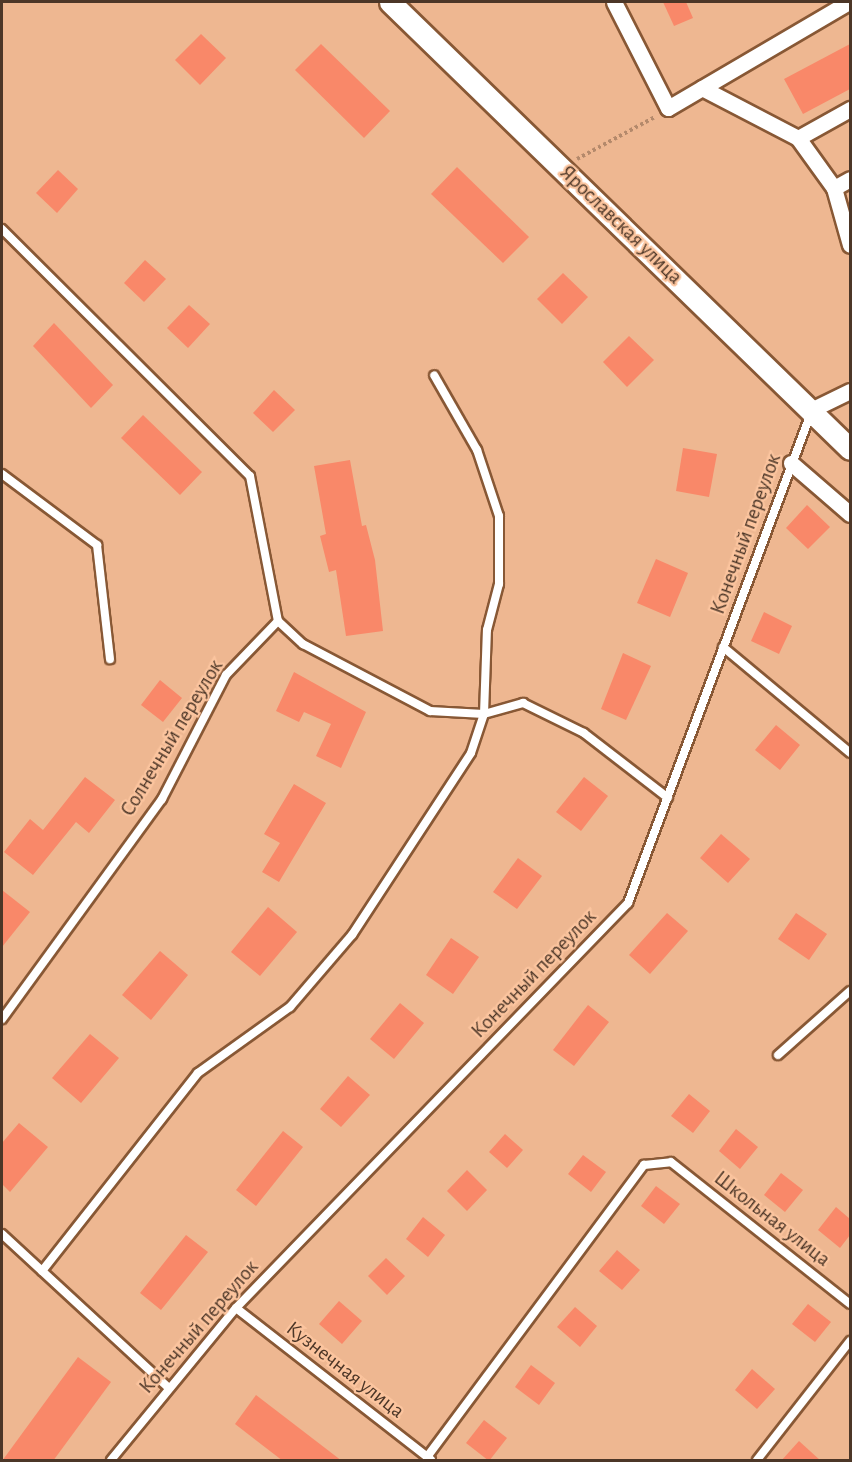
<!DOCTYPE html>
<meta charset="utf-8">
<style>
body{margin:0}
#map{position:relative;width:852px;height:1462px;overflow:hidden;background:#eeb791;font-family:"Alegreya Sans",sans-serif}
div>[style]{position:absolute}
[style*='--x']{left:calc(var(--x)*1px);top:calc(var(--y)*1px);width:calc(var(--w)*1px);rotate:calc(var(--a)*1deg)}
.building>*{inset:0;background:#f98869}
.path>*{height:4px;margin-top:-2px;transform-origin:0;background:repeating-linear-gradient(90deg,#b4896b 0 3px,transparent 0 6px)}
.roads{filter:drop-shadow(2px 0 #885835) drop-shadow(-2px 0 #885835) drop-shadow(0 2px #885835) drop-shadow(0 -2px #885835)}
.service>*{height:8px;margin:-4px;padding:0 4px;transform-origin:4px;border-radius:4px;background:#fff}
.minor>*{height:15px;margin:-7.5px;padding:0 7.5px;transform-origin:7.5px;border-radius:7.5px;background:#fff}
.secondary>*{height:21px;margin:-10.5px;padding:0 10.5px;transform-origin:10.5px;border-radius:10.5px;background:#fff}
span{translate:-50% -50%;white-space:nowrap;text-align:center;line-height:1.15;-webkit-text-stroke:4.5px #fbc49e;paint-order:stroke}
.street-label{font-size:21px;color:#4c3627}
.frame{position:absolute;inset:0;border:3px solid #4c3627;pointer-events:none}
</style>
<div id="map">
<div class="building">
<i style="clip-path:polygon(663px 2px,686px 2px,693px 18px,674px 26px)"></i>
<i style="clip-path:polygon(201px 34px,226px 58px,200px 85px,175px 60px)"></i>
<i style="clip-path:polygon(321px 44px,390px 111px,364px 138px,295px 70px)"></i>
<i style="clip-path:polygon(850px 44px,850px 89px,803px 114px,784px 79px)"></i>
<i style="clip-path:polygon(457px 167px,529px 237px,503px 263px,431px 194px)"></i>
<i style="clip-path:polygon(58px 170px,78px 189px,57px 213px,36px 193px)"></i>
<i style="clip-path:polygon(145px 260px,166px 279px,144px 302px,124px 283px)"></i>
<i style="clip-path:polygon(563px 273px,588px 297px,562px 324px,537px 299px)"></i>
<i style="clip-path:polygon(189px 305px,210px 324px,188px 348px,167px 328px)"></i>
<i style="clip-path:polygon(54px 323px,113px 385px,91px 408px,33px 346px)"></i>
<i style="clip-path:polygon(629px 336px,654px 360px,627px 387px,603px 362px)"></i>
<i style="clip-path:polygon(274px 390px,295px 410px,273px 432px,253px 413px)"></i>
<i style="clip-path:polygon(143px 415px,202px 472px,180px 495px,121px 438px)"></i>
<i style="clip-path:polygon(683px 448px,717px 454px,709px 497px,676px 491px)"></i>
<i style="clip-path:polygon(350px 460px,362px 526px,366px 525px,375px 560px,383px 631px,346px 636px,336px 570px,329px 572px,320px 536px,326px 534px,314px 466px)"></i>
<i style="clip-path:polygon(807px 505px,830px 527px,808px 549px,786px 528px)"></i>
<i style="clip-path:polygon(656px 559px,688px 573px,670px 617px,637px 603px)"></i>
<i style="clip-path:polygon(764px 612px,792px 626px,779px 654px,751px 641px)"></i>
<i style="clip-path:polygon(623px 653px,651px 666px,626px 720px,601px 709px)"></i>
<i style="clip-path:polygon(294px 672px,366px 712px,341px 768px,316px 756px,331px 724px,304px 712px,299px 722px,276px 711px)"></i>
<i style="clip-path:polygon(160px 680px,182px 698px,163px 722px,141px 705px)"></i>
<i style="clip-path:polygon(776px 725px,800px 745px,780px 770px,755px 750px)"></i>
<i style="clip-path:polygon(85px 777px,115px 800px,89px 833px,76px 822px,33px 875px,4px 852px,30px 819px,43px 830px)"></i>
<i style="clip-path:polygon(584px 777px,608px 796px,581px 831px,556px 812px)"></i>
<i style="clip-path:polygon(294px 784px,326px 803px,279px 882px,262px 872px,280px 843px,264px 834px)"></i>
<i style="clip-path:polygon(721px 834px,750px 859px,728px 883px,700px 858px)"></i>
<i style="clip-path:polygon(518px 858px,542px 876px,517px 909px,493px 892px)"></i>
<i style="clip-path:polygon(2px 890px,30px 912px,2px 947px)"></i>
<i style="clip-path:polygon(268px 907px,297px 932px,260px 976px,231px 952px)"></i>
<i style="clip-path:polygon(667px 913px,688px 931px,650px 974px,629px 955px)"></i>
<i style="clip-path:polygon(796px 913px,827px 934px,809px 960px,778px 939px)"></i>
<i style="clip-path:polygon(451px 938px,479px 957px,453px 994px,426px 975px)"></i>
<i style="clip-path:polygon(160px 951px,188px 975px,151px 1020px,122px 995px)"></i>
<i style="clip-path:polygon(400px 1003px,424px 1023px,394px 1059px,370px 1039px)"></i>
<i style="clip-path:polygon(588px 1005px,609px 1022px,574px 1066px,553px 1050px)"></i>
<i style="clip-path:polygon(90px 1034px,119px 1058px,81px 1103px,52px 1078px)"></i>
<i style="clip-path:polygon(348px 1076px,370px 1095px,341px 1127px,320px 1109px)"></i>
<i style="clip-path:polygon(689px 1094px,710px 1111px,693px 1133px,671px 1116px)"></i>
<i style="clip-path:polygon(19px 1123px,48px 1147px,10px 1192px,2px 1184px,2px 1143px)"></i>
<i style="clip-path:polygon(736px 1129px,758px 1147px,740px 1169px,719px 1151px)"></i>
<i style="clip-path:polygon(283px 1131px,303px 1147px,256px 1206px,236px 1190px)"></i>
<i style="clip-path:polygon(505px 1134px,523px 1150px,507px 1168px,489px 1152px)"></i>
<i style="clip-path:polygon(583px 1155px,606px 1172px,591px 1192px,568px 1174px)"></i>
<i style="clip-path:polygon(467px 1170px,487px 1190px,467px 1211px,447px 1191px)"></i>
<i style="clip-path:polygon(781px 1173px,803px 1190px,785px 1212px,764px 1195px)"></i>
<i style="clip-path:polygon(656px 1186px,680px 1204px,664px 1224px,641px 1206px)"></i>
<i style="clip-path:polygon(836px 1207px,850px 1219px,850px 1235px,840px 1248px,818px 1230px)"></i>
<i style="clip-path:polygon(423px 1217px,445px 1235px,428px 1257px,406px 1239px)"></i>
<i style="clip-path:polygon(186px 1235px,208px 1252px,161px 1310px,140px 1293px)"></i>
<i style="clip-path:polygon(617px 1250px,640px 1270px,622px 1290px,599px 1271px)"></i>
<i style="clip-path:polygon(386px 1258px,405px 1276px,387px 1295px,368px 1276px)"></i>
<i style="clip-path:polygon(339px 1301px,362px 1321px,342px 1344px,319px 1324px)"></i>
<i style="clip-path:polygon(808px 1304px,831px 1322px,815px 1342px,792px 1324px)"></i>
<i style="clip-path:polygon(575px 1307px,597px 1326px,580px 1347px,557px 1327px)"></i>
<i style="clip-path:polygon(78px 1357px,111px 1382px,53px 1461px,2px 1461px)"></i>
<i style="clip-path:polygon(531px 1365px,555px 1383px,539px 1405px,515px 1387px)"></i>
<i style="clip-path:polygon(752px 1369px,775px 1389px,757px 1409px,735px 1390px)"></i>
<i style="clip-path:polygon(256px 1395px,342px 1461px,283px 1461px,235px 1424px)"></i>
<i style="clip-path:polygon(484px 1420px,507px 1438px,489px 1461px,466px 1443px)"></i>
<i style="clip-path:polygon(799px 1441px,821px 1461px,781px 1461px)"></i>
</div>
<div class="path">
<i style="--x:577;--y:159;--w:89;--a:-28.3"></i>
</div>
<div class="roads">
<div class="service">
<i style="--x:2;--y:229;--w:350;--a:44.9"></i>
<i style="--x:250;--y:476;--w:148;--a:79.1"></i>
<i style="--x:278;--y:621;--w:75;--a:133.9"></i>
<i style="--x:226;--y:675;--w:140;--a:117.3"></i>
<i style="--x:162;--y:799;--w:272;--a:126"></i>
<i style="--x:2;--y:474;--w:119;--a:36.8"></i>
<i style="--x:97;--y:545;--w:115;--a:83.5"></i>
<i style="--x:278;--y:621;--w:34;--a:43"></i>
<i style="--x:303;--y:644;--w:144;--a:27.8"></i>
<i style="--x:430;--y:711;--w:54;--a:3.2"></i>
<i style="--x:484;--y:714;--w:41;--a:-15.8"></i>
<i style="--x:523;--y:703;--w:68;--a:26.2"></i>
<i style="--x:584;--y:733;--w:106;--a:37.7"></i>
<i style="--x:723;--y:647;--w:165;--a:39.8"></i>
<i style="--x:778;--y:1055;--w:96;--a:-41.6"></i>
<i style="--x:2;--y:1234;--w:227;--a:42.7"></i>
<i style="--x:42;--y:1271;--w:252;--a:-51.8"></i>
<i style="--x:198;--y:1073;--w:113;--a:-35.7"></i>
<i style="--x:290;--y:1007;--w:95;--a:-49.3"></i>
<i style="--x:352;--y:935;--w:217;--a:-56.8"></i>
<i style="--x:471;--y:753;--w:41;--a:-71.6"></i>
<i style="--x:484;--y:714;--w:84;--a:-88"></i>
<i style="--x:487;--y:630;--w:48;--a:-75.4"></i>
<i style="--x:499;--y:584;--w:68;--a:-90"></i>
<i style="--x:499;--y:516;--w:70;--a:-108.4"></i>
<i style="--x:477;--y:450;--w:86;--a:-119.8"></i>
<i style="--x:236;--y:1308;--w:247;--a:37.9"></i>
<i style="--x:427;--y:1457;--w:364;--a:-53.4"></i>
<i style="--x:644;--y:1165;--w:27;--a:-6"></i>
<i style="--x:671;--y:1162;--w:228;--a:38.4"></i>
<i style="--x:111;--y:1460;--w:197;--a:-50.6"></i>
<i style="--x:236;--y:1308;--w:564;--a:-45.93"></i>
<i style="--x:628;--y:903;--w:523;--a:-69.52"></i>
<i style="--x:757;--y:1460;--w:151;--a:-52"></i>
</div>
<div class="minor">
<i style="--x:614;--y:2;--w:119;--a:63"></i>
<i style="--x:668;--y:108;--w:210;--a:-30.4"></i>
<i style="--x:702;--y:88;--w:108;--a:27.5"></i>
<i style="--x:798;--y:138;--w:62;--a:54.2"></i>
<i style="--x:834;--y:188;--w:18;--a:-29"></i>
<i style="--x:798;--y:138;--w:60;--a:-29.1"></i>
<i style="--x:834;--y:188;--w:59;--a:74.3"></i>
<i style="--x:813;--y:409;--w:41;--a:-25.9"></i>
<i style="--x:791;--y:463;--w:78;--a:40.8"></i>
</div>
<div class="secondary">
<i style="--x:390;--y:2;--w:641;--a:44.18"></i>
</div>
</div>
<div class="street-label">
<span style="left:621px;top:225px;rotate:44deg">Ярославская улица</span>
<span style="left:746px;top:534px;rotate:-70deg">Конечный переулок</span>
<span style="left:172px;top:738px;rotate:-59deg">Солнечный переулок</span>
<span style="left:534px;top:974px;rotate:-46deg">Конечный переулок</span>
<span style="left:772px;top:1219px;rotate:38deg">Школьная улица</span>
<span style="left:199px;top:1327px;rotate:-49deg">Конечный переулок</span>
<span style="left:345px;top:1370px;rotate:38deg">Кузнечная улица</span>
</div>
<div class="frame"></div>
</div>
